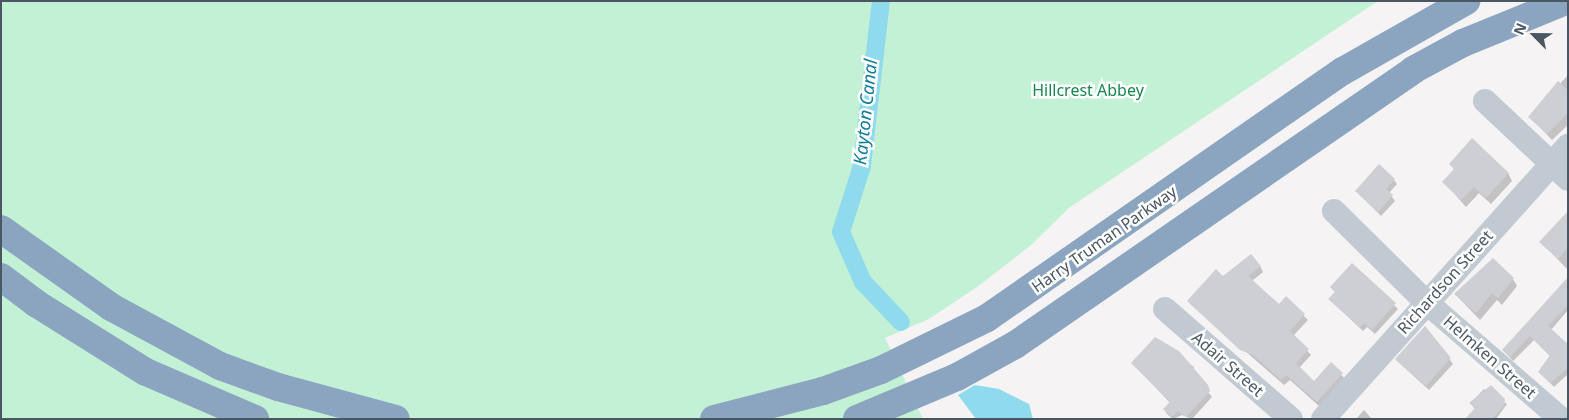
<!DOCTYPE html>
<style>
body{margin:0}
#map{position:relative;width:1569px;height:420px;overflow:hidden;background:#f5f3f3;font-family:"Noto Sans",sans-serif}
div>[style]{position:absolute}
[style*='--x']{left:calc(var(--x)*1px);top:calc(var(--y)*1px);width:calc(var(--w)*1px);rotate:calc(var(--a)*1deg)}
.green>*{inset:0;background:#c3f1d5}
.water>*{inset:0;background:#90daee}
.shadow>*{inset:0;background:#0003}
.canal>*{height:18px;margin:-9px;padding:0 9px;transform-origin:9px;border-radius:9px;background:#90daee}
.building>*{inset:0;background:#cdcfd5}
.minor>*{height:24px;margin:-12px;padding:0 12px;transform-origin:12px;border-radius:12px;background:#c1cad2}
.highway>*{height:28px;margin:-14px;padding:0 14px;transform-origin:14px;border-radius:14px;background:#8ba5c1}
span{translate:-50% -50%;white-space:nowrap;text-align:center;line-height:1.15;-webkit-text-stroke:5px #fff;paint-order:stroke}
.park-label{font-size:16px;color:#17864f}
.street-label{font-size:16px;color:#4a5661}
.water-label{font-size:18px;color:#0c7c9b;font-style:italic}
.frame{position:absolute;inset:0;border:2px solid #4a5661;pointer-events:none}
.north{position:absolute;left:1509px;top:10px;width:50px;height:50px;-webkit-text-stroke:4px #fff;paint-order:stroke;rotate:293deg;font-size:14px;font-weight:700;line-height:20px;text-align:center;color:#4a5661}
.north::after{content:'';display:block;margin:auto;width:18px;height:22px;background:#4a5661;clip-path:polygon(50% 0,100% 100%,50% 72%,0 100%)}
</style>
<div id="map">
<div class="green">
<i style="clip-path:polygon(1px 1px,1378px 1px,1070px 207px,1030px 246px,977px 287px,929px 319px,885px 338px,923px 419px,1px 419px)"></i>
</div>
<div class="water">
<i style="clip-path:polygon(975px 385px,999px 389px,1029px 404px,1033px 419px,976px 419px,958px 395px)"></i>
</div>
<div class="shadow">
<i style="clip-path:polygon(1568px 75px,1568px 125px,1552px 140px,1530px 117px)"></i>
<i style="clip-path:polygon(1451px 164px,1508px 173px,1512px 181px,1491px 204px,1479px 193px,1466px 207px,1444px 182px,1454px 170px)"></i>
<i style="clip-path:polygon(1394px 180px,1397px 184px,1389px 193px,1395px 201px,1381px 216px,1356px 191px)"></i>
<i style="clip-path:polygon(1568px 216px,1568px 270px,1541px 242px)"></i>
<i style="clip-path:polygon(1352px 265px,1398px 309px,1375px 334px,1367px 327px,1363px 331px,1330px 300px,1335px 293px,1332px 287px)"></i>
<i style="clip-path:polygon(1260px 266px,1263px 272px,1252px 281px,1279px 306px,1286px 298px,1308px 320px,1293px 336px,1311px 355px,1299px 368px,1314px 382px,1331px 364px,1346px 380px,1320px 407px,1290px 380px,1284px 385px,1188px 301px,1223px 278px)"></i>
<i style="clip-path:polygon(1513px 279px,1517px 286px,1502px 305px,1497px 300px,1480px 320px,1456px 295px)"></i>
<i style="clip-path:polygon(1568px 279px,1568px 310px,1551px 330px,1568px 346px,1568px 374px,1554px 387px,1540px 372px,1551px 357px,1534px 340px,1513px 361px,1503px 350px)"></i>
<i style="clip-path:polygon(1425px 328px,1453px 364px,1429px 390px,1396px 360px)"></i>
<i style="clip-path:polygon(1155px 339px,1194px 367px,1194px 375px,1212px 397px,1192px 419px,1182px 415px,1173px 419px,1167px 414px,1164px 409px,1170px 403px,1133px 363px)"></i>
<i style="clip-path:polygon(1484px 389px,1507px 404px,1496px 419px,1466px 419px,1475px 410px,1471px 403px)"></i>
<i style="clip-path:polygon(1364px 410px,1372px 419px,1356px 419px)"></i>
</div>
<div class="canal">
<i style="--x:881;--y:1;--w:166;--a:96.6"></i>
<i style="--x:862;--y:166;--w:69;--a:107.7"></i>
<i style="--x:841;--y:232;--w:55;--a:66.3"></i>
<i style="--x:863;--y:282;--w:55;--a:46.5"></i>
</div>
<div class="building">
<i style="clip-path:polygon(1558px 81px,1568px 90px,1568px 113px,1547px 134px,1528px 117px)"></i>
<i style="clip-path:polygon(1472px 138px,1509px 173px,1486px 198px,1474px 187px,1461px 200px,1442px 182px,1454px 169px,1449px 164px)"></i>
<i style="clip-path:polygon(1379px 164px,1395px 179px,1386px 189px,1393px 195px,1378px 212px,1355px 191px)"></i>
<i style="clip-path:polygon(1568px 211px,1568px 248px,1558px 259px,1539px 242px)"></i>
<i style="clip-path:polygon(1251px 254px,1261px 266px,1248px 276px,1279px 304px,1286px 296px,1305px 314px,1290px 331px,1309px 349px,1296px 363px,1314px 381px,1331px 362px,1343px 373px,1317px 402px,1286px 375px,1281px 380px,1253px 355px,1240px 350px,1187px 301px,1216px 269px,1223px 276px)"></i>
<i style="clip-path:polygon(1493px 258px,1514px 278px,1498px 298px,1492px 293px,1476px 313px,1454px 294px)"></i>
<i style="clip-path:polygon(1352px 263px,1396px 303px,1372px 330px,1364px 323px,1360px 327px,1328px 299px,1335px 292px,1330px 287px)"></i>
<i style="clip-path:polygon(1568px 277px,1568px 305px,1548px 326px,1568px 344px,1568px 368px,1550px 383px,1538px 372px,1550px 355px,1530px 336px,1510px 357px,1502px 350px)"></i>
<i style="clip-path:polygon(1425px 326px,1451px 358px,1426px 386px,1395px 359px)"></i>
<i style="clip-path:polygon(1155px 337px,1179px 351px,1208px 385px,1210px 391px,1186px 417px,1178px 411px,1172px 417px,1163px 409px,1170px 402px,1131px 363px)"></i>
<i style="clip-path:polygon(1491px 385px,1505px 399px,1504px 406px,1492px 419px,1465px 419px,1475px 408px,1469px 403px)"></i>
</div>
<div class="minor">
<i style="--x:1485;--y:101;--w:114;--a:43.2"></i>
<i style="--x:1334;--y:211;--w:129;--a:44.7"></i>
<i style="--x:1426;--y:302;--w:179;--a:40.9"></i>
<i style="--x:1165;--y:309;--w:167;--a:41.1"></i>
<i style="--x:1323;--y:419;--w:367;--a:-48.1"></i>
</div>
<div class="highway">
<i style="--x:1;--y:229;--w:135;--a:35.3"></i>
<i style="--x:111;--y:307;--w:124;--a:28.4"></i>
<i style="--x:220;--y:366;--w:62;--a:19.9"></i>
<i style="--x:278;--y:387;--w:122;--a:15.2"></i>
<i style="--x:1;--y:277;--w:45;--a:36.9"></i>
<i style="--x:37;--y:304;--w:128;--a:32"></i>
<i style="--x:146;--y:372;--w:119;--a:23.3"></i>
<i style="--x:714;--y:419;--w:113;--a:-14.4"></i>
<i style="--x:823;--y:391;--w:62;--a:-19.9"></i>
<i style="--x:881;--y:370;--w:118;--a:-26.1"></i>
<i style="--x:987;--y:318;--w:433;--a:-34.8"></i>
<i style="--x:1343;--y:71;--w:142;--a:-29.6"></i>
<i style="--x:857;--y:419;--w:108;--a:-22.8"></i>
<i style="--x:957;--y:377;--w:66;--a:-28.9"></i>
<i style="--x:1015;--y:345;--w:484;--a:-34.6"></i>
<i style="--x:1413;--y:70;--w:57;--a:-28.4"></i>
<i style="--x:1463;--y:43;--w:111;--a:-22.2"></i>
</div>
<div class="park-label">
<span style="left:1088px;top:90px">Hillcrest Abbey</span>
</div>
<div class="street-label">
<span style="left:1104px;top:239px;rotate:-35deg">Harry Truman Parkway</span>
<span style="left:1445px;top:282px;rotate:-48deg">Richardson Street</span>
<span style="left:1490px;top:357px;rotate:41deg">Helmken Street</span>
<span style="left:1228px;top:364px;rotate:41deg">Adair Street</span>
</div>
<div class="water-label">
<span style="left:865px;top:112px;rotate:-84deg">Kayton Canal</span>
</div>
<div class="frame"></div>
<div class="north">N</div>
</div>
